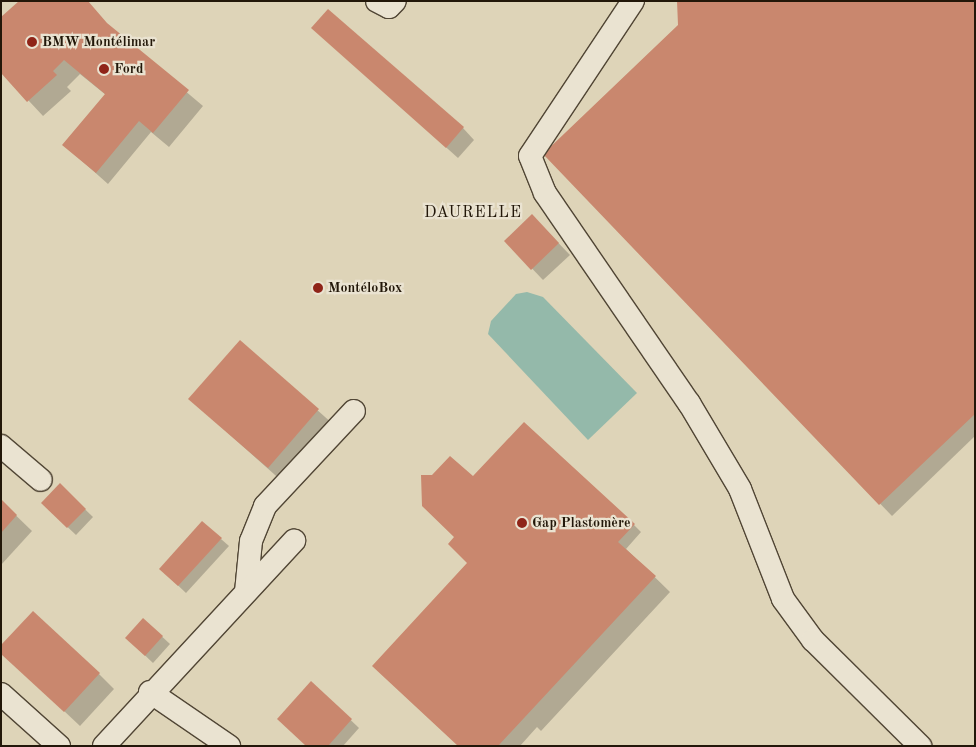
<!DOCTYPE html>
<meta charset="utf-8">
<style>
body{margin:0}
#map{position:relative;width:976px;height:747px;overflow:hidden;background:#ded4b8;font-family:"Old Standard TT",serif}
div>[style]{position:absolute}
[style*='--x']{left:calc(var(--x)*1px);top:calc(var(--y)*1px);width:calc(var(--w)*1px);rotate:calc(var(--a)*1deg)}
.water>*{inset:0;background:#94b9aa}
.shadow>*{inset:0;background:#0003}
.building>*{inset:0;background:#c9876e}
.roads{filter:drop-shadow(1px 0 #514635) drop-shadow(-1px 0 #514635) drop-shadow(0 1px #514635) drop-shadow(0 -1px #514635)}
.minor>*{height:22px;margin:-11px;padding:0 11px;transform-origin:11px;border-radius:11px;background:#eae3d1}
.dots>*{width:14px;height:14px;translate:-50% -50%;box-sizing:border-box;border:2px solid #eae3d1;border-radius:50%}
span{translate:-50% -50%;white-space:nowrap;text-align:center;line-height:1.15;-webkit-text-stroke:4.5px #eae3d1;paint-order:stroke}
.poi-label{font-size:14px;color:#221709;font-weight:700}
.left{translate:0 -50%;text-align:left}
.quarter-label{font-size:16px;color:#221709;letter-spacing:1px}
.frame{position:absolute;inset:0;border:2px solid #221709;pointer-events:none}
</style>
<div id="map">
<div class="water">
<i style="clip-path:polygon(527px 292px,543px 297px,637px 393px,588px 440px,488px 334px,491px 321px,516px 294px)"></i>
</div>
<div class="shadow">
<i style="clip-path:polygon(975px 1px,975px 436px,892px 516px,544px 154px,679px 25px)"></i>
<i style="clip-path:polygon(313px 28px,463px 128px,474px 140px,458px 158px)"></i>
<i style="clip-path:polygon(113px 30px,203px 106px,169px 147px,151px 132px,108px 184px,64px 145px,106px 95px,80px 74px,67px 87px,71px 91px,43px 116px,1px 71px)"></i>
<i style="clip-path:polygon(544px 228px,570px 255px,543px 280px,506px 241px)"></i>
<i style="clip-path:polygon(240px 341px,334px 425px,284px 483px,190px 399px)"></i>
<i style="clip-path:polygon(473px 477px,634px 525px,641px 532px,626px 549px,670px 592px,541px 731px,537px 727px,520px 746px,459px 746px,469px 563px,455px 538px)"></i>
<i style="clip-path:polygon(60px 485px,93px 517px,76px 535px,42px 503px)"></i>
<i style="clip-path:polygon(1px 501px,32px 531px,1px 565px)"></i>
<i style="clip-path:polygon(221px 539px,229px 546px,186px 593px,169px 577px)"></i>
<i style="clip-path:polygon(143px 619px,170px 644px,153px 663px,134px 645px)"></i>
<i style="clip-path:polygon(14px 664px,99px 674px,114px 689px,80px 726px)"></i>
<i style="clip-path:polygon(312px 683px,359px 728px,343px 746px,307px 746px)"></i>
</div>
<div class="building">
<i style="clip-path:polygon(19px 1px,88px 1px,107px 23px,189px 90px,153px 133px,139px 121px,96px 173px,62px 145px,105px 94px,64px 60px,53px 71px,57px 75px,27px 102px,1px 73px,1px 17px)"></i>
<i style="clip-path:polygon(677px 1px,975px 1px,975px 414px,879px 505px,543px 154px,678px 25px)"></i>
<i style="clip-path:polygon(328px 9px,464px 127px,446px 148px,311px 28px)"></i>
<i style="clip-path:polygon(532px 214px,559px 243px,531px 270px,504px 241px)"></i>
<i style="clip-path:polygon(240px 340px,319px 409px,268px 468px,188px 399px)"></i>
<i style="clip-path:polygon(524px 422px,635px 524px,618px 542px,656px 576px,498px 746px,458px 746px,372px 666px,467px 563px,448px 544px,454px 537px,422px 506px,421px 475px,432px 475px,450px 456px,473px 476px)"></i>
<i style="clip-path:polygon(60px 483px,86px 509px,67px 528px,41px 503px)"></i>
<i style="clip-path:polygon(1px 499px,17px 515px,1px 533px)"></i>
<i style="clip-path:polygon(202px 521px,222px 538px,178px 586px,159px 569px)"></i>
<i style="clip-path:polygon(33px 611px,100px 673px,64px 712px,1px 654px,1px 645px)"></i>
<i style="clip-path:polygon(143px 618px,163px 636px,145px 656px,125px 638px)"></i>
<i style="clip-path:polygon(311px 681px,352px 719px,328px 746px,306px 746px,277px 719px)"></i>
</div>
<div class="roads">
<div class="minor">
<i style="--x:377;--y:1;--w:13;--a:27"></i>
<i style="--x:389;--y:7;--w:8;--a:-45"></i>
<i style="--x:633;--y:1;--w:186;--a:123.6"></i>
<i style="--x:530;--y:156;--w:40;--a:68"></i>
<i style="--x:545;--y:193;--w:255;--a:55.6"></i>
<i style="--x:689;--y:403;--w:100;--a:59.3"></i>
<i style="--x:740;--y:489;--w:118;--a:68.6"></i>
<i style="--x:783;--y:599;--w:51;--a:53.8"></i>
<i style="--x:813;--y:640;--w:151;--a:44.7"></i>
<i style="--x:1;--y:446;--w:52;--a:40.4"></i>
<i style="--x:246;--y:592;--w:51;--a:-84.4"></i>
<i style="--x:251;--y:541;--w:38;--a:-68"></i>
<i style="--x:265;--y:506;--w:130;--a:-46.9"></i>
<i style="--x:150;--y:692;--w:96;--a:34.4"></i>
<i style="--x:1;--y:694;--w:78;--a:41.9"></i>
<i style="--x:104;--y:746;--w:280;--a:-47.2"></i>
</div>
</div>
<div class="dots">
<i style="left:32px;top:42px;background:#8f2418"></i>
<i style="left:104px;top:69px;background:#8f2418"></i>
<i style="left:318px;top:288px;background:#8f2418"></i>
<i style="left:522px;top:523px;background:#8f2418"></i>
</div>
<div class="poi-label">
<span class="left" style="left:42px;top:42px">BMW Montélimar</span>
<span class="left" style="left:114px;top:69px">Ford</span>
<span class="left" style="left:328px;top:288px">MontéloBox</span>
<span class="left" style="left:532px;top:523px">Gap Plastomère</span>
</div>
<div class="quarter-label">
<span style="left:473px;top:213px">DAURELLE</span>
</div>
<div class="frame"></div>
</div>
